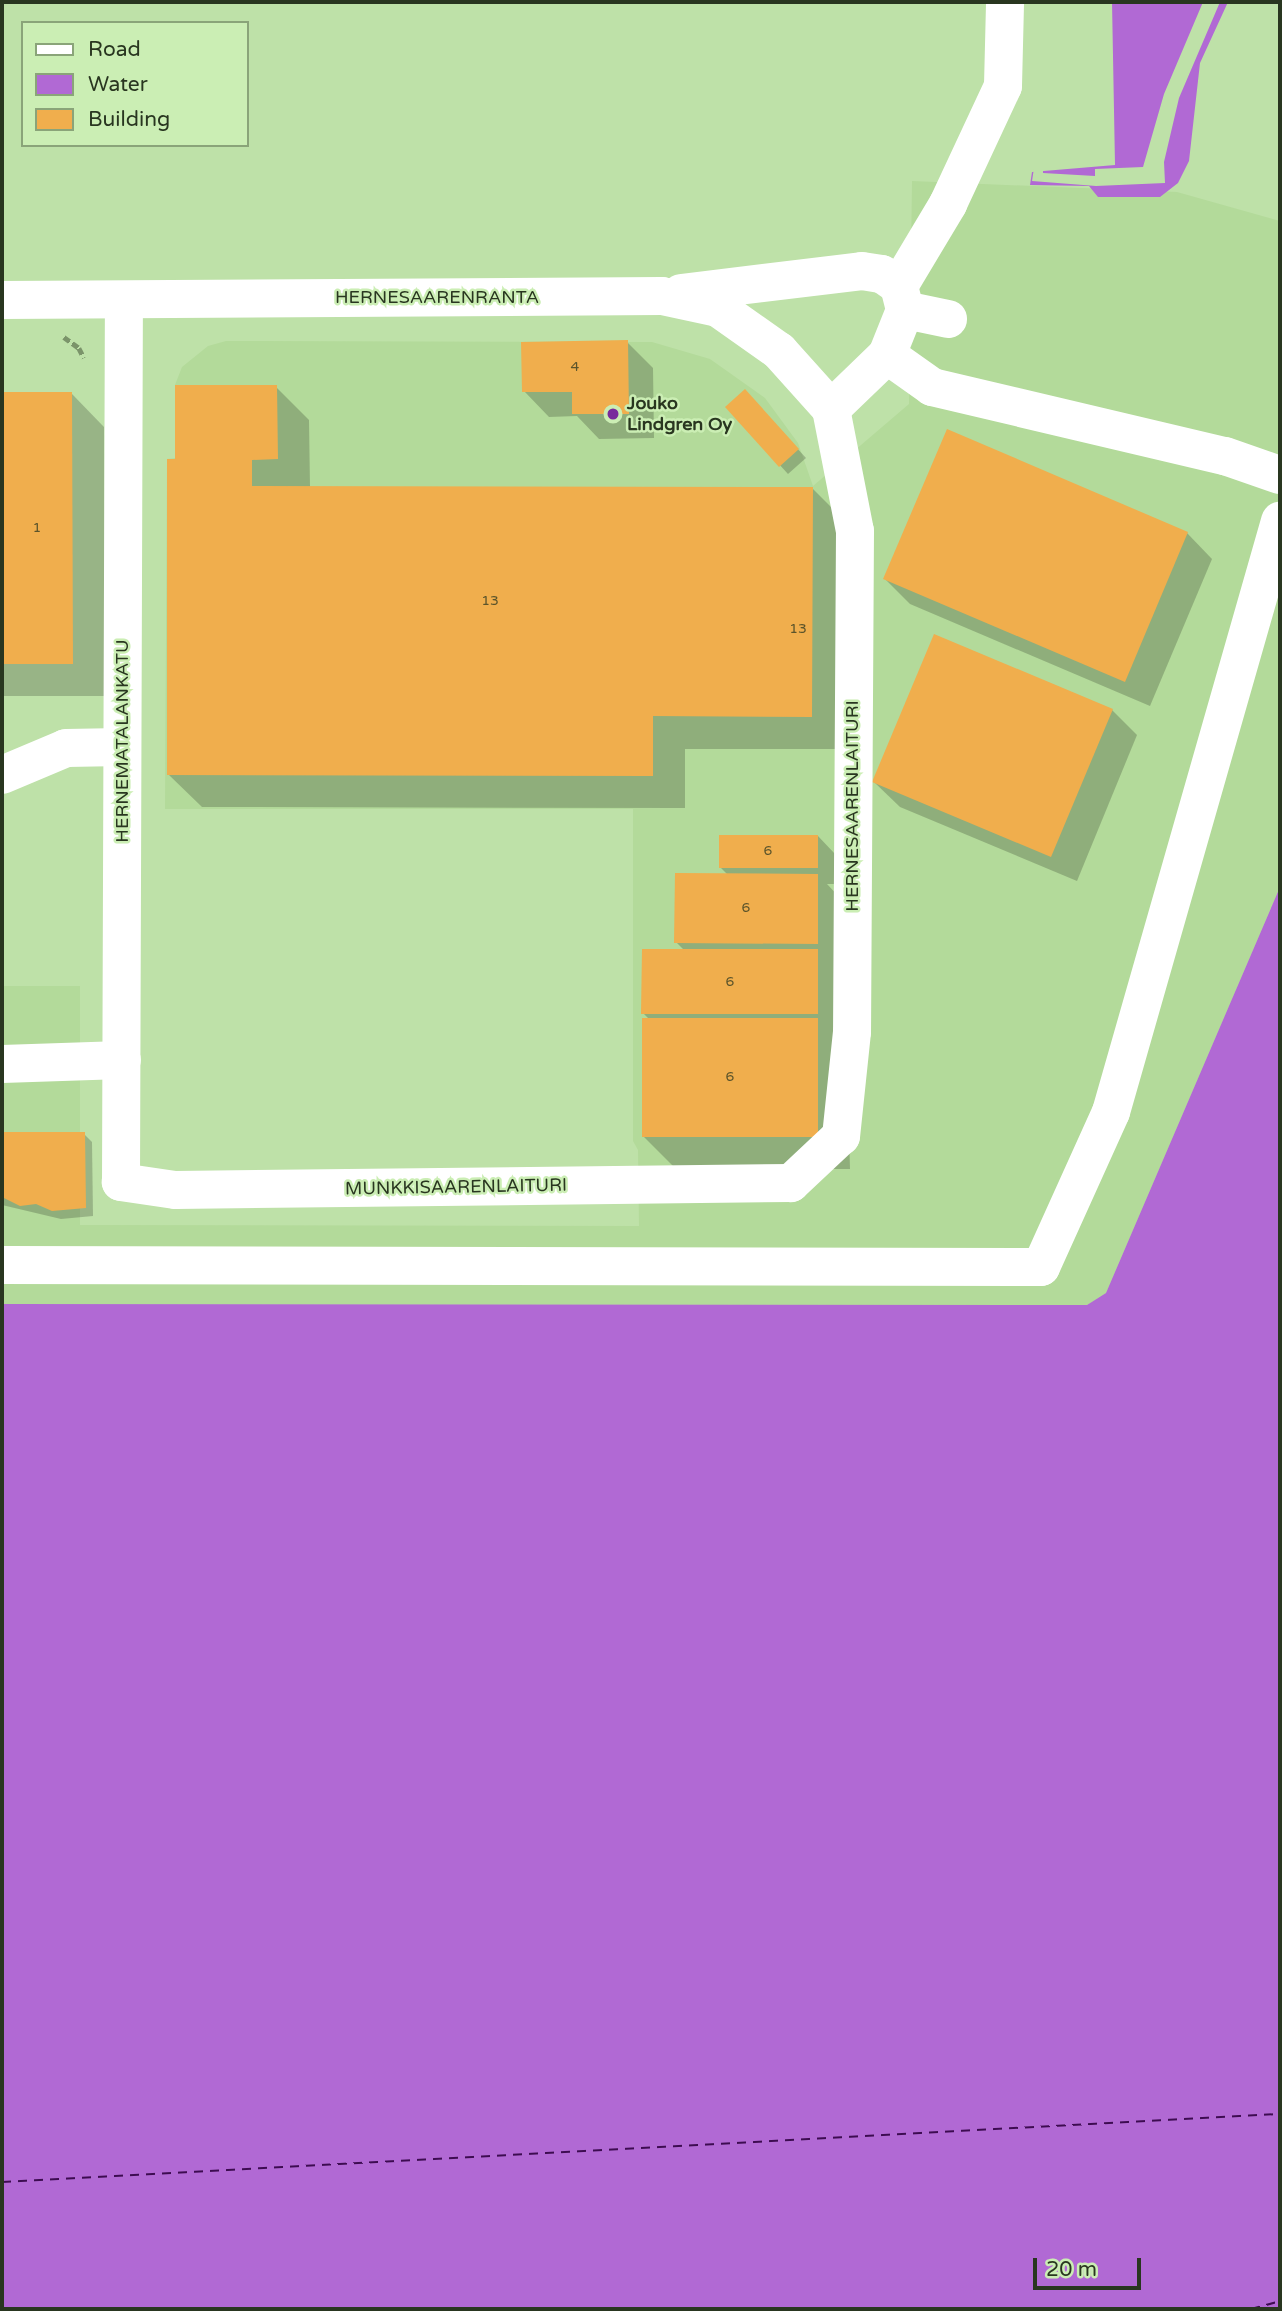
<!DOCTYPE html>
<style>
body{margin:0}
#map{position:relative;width:1282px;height:2311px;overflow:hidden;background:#bee1a8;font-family:"Varela Round",sans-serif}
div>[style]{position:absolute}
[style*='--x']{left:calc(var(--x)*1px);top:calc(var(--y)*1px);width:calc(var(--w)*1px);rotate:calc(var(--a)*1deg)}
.built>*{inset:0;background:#b3da9a}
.water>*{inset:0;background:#b169d4}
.pier>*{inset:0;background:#bee1a8}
.shadow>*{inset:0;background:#0003}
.ferry>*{height:2px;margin-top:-1px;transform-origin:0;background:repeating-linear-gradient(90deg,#3d0c51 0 9px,transparent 0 16px)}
.building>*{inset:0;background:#f0ae4d}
.path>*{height:4.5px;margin-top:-2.25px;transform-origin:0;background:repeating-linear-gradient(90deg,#7b946a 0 7px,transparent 0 10.5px)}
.minor>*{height:38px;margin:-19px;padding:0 19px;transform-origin:19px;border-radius:19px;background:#fff}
.dots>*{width:19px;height:19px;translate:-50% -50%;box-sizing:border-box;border:4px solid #cbeeb4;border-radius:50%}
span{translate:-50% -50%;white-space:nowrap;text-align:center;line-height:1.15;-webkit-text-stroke:5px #cbeeb4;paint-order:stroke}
.number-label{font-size:14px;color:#5b542b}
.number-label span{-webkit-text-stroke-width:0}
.street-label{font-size:18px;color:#293620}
.poi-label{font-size:18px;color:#293620;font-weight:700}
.left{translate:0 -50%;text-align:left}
.frame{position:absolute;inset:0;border:4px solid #293620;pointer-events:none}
.legend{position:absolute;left:21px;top:21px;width:228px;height:126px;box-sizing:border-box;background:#cbeeb4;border:2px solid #8aa479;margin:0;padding:9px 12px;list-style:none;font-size:21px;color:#293620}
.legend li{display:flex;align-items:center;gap:14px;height:35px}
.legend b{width:35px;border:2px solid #8aa479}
.scale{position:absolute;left:1033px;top:2258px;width:108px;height:32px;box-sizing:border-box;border:4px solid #293620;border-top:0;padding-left:9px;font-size:21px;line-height:24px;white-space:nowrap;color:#293620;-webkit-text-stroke:5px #cbeeb4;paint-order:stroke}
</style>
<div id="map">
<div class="built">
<i style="clip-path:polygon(912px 181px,1177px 192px,1280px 221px,1280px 887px,1106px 1293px,1087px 1305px,2px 1304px,2px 986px,80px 986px,80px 1225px,639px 1226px,638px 1150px,633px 1141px,633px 809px,165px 809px,167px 459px,175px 458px,175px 385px,182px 367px,208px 346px,226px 341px,652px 342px,710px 359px,765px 398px,798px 443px,813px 486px,909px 404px)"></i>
</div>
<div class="water">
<i style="clip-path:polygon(1112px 2px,1228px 2px,1200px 63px,1189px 161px,1178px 183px,1160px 197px,1098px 197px,1089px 186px,1030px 185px,1032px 172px,1115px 165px)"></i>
<i style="clip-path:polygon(1280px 887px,1280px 2309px,2px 2309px,2px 1304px,1087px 1305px,1106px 1293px)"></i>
</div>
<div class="pier">
<i style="clip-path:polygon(1203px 2px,1220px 2px,1179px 98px,1164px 162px,1165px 183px,1096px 186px,1032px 181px,1034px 168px,1043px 168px,1043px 173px,1095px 176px,1095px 169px,1143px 167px,1164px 94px)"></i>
</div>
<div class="shadow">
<i style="clip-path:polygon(627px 342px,653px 368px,654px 438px,599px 439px,577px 416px,549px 417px,524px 391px)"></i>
<i style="clip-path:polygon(276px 387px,309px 420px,310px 487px,812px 488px,845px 521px,845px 749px,685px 749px,685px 808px,202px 807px,169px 775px,177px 460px)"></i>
<i style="clip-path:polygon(2px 394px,72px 394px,104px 427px,105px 696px,2px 696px)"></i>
<i style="clip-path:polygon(753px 400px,806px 458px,788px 474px,727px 407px)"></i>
<i style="clip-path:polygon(1187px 533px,1212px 559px,1150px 706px,910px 604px,885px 579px)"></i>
<i style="clip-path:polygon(1112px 710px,1137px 735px,1077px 881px,900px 807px,874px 782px)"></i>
<i style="clip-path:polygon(818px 836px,835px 854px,834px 884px,827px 884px,843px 901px,850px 1169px,676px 1169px,643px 1136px,650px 1020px,643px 1013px,685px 951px,676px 942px,728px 875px,720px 867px)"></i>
<i style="clip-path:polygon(2px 1134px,84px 1134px,92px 1142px,93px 1216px,61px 1219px,2px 1205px)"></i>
</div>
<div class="ferry">
<i style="--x:2;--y:2182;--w:1280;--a:-3.05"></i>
<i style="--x:1251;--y:2309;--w:30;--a:-15"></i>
</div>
<div class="building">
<i style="clip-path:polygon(628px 340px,629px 414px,572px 414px,572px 392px,522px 392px,521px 342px)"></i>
<i style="clip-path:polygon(175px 385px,277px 385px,278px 459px,252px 460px,252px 486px,813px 487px,812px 717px,653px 716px,653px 776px,167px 775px,167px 459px,175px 459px)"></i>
<i style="clip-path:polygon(745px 389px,799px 449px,779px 467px,725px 407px)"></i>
<i style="clip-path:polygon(2px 392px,72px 392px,73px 664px,2px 664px)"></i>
<i style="clip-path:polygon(947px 429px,1188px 532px,1125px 682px,883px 579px)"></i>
<i style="clip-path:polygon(934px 634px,1113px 709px,1051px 857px,872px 782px)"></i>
<i style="clip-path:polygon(719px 835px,818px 835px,818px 868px,719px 868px)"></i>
<i style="clip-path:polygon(675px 873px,818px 874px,818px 944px,674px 943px)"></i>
<i style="clip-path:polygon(642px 949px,818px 949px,818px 1014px,641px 1014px)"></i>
<i style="clip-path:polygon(642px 1018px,818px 1018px,818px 1137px,642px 1137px)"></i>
<i style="clip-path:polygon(2px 1132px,85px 1132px,86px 1208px,52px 1211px,36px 1204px,20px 1206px,2px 1197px)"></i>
</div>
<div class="path">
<i style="--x:64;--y:337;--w:19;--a:36"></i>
<i style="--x:79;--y:348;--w:11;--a:63"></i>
</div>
<div class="minor">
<i style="--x:899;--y:286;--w:96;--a:-59.1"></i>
<i style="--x:948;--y:204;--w:130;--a:-65"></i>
<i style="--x:1003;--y:86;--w:84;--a:-88.6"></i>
<i style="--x:681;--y:293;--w:182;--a:-6.9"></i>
<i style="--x:862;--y:271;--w:20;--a:9"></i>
<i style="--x:882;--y:274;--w:21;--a:35"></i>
<i style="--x:899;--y:286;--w:25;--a:76"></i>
<i style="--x:905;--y:310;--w:48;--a:111.8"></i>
<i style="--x:887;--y:355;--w:78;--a:136"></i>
<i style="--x:2;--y:300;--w:660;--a:-0.35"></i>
<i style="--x:662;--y:296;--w:57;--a:12.1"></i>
<i style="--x:718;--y:308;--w:75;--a:35.2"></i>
<i style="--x:779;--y:351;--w:78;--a:48.1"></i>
<i style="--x:831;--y:409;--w:124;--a:78.9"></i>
<i style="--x:855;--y:531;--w:501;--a:90.34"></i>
<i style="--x:852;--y:1032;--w:105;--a:96"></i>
<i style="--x:841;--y:1136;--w:69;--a:136.8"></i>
<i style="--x:791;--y:1183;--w:616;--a:179.35"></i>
<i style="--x:175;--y:1190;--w:55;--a:-171.6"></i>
<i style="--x:121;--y:1182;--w:882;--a:-89.81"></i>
<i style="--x:905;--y:310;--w:44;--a:11.8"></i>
<i style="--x:887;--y:355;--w:55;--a:35.4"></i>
<i style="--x:932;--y:387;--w:301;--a:13.3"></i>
<i style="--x:1225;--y:456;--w:58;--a:19.1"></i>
<i style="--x:2;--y:775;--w:69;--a:-22.9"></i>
<i style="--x:66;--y:748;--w:56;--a:-1"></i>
<i style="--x:2;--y:1064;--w:120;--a:-1.9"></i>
<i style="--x:2;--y:1265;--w:1039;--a:0.11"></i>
<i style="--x:1041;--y:1267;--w:170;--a:-65.7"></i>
<i style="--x:1111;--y:1112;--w:615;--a:-74.04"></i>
</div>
<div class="dots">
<i style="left:613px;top:414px;background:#792b9c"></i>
</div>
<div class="number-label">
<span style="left:575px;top:367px">4</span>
<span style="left:37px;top:528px">1</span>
<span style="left:490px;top:601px">13</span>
<span style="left:798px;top:629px">13</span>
<span style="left:768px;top:851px">6</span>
<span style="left:746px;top:908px">6</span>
<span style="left:730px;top:982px">6</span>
<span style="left:730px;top:1077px">6</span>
</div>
<div class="street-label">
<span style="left:437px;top:297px">HERNESAARENRANTA</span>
<span style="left:122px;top:741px;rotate:-90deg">HERNEMATALANKATU</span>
<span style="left:852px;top:806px;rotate:-90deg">HERNESAARENLAITURI</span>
<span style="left:456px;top:1187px;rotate:-1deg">MUNKKISAARENLAITURI</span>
</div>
<div class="poi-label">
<span class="left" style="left:627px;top:414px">Jouko<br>Lindgren Oy</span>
</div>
<div class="frame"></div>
<ul class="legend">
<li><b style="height:9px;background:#fff"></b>Road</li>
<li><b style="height:19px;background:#b169d4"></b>Water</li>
<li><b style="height:19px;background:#f0ae4d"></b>Building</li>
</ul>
<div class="scale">20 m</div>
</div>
